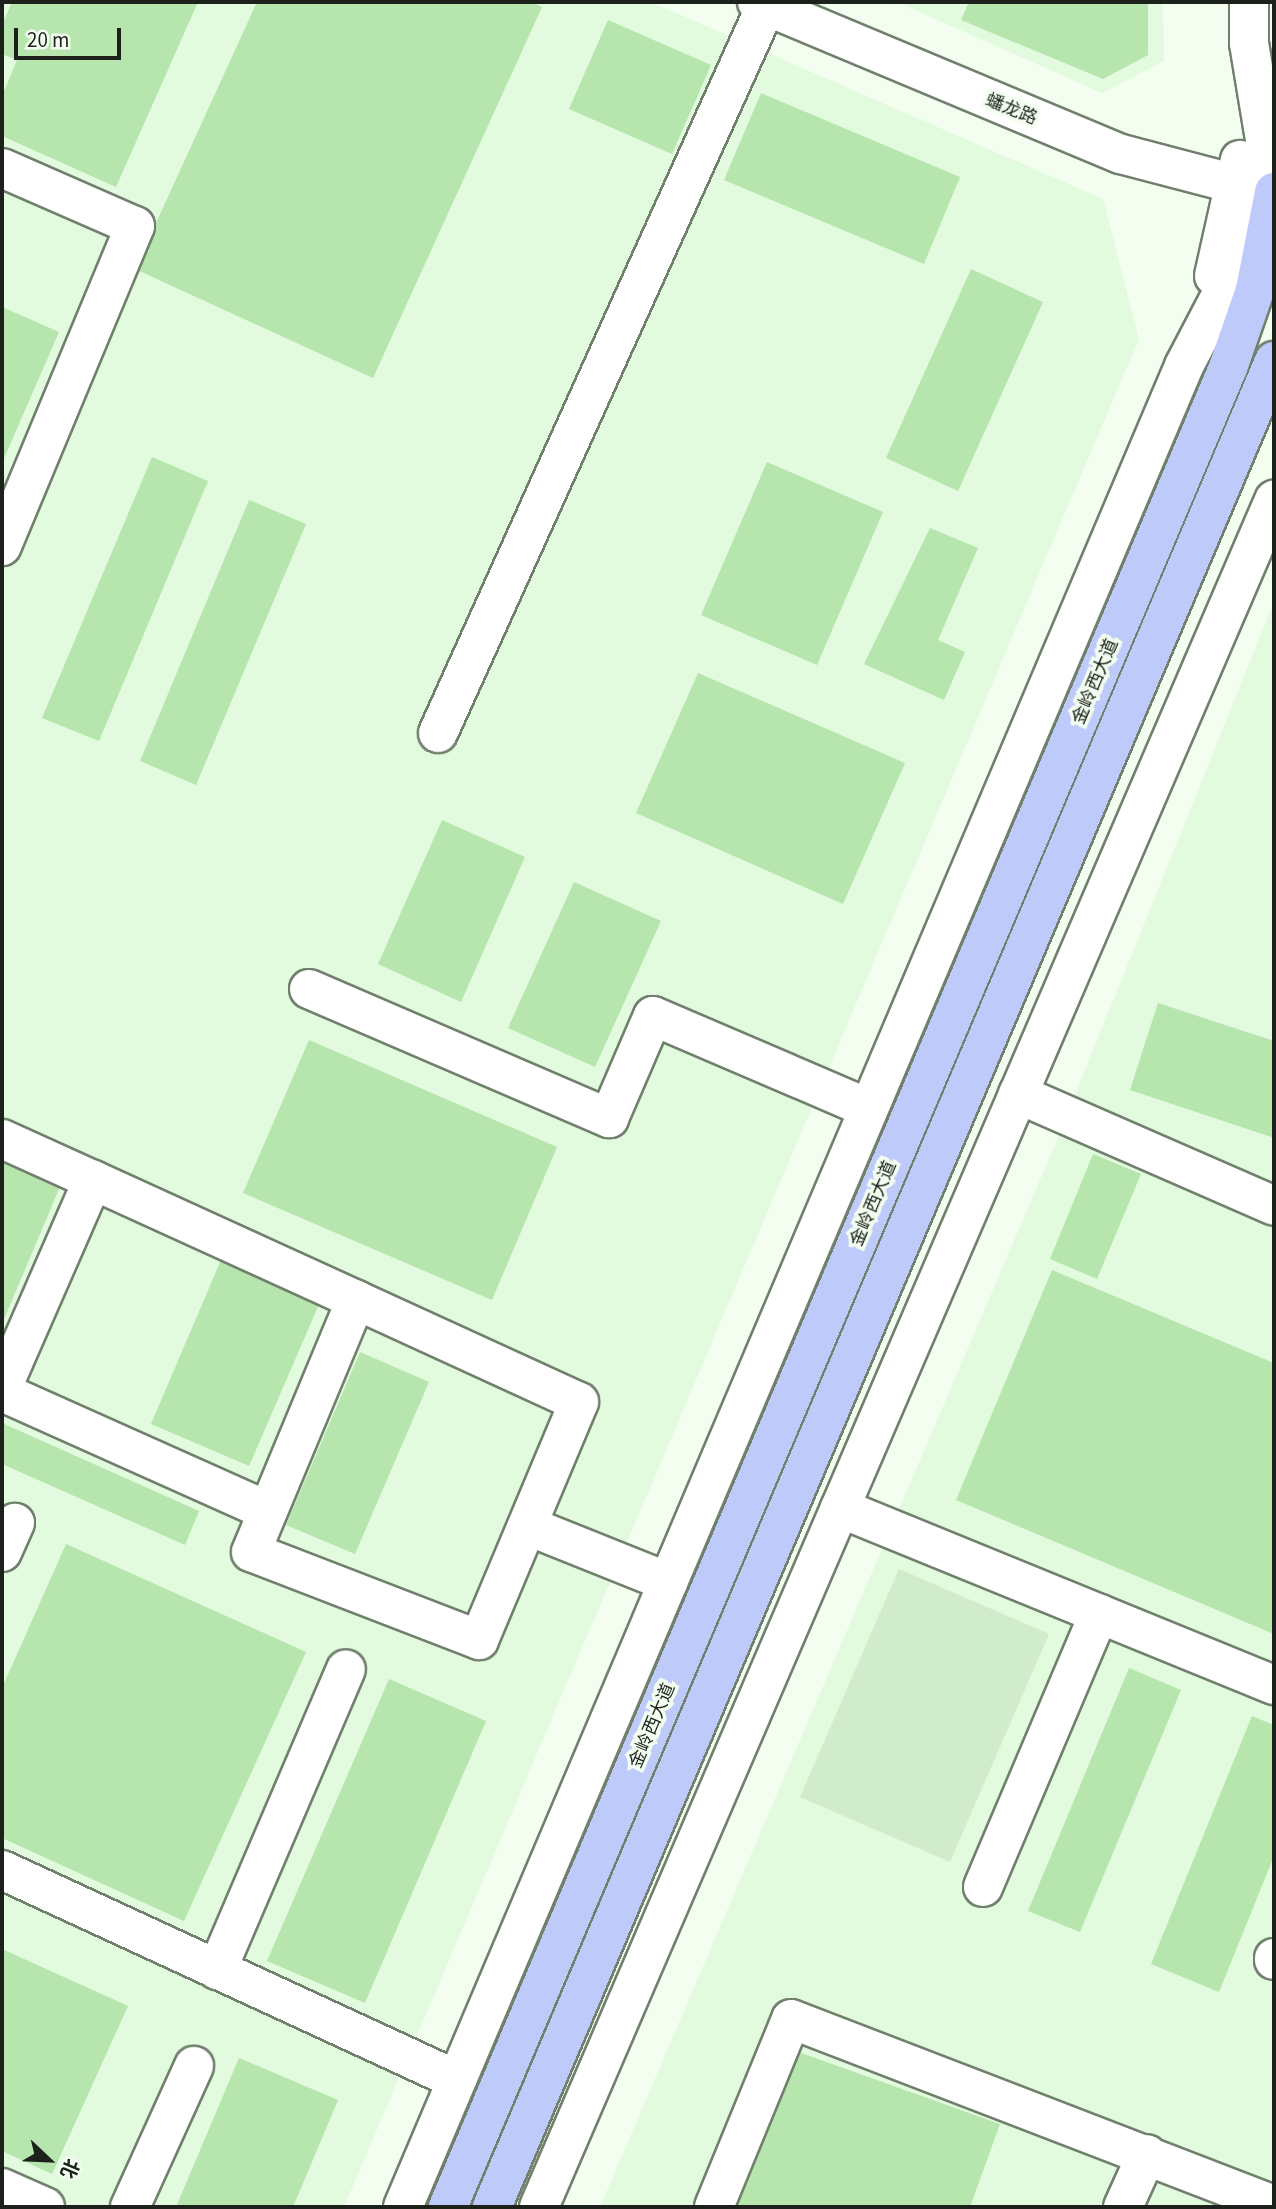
<!DOCTYPE html>
<meta charset="utf-8">
<style>
body{margin:0}
#map{position:relative;width:1276px;height:2209px;overflow:hidden;background:#f3fef1;font-family:"Source Sans 3","Noto Sans SC",sans-serif}
div>[style]{position:absolute}
[style*='--x']{left:calc(var(--x)*1px);top:calc(var(--y)*1px);width:calc(var(--w)*1px);rotate:calc(var(--a)*1deg)}
.built>*{inset:0;background:#e2fade}
.green>*{inset:0;background:#d0ecca}
.building>*{inset:0;background:#b6e5ad}
.roads{filter:drop-shadow(2px 0 #70806d) drop-shadow(-2px 0 #70806d) drop-shadow(0 2px #70806d) drop-shadow(0 -2px #70806d)}
.minor>*{height:38px;margin:-19px;padding:0 19px;transform-origin:19px;border-radius:19px;background:#fff}
.major>*{height:38px;margin:-19px;padding:0 19px;transform-origin:19px;border-radius:19px;background:#becafa}
span{translate:-50% -50%;white-space:nowrap;text-align:center;line-height:1.15;-webkit-text-stroke:7px #f3fef1;paint-order:stroke}
.street-label{font-size:18px;color:#1c221b}
.frame{position:absolute;inset:0;border:4px solid #1c221b;pointer-events:none}
.north{position:absolute;left:14px;top:2125px;width:70px;height:70px;-webkit-text-stroke:5px #f3fef1;paint-order:stroke;rotate:113deg;font-size:19px;font-weight:700;line-height:28px;text-align:center;color:#1c221b}
.north::after{content:'';display:block;margin:auto;width:24px;height:32px;background:#1c221b;clip-path:polygon(50% 0,100% 100%,50% 72%,0 100%)}
.scale{position:absolute;left:14px;top:28px;width:107px;height:32px;box-sizing:border-box;border:4px solid #1c221b;border-top:0;padding-left:9px;font-size:21px;line-height:24px;white-space:nowrap;color:#1c221b;-webkit-text-stroke:5px #f3fef1;paint-order:stroke}
</style>
<div id="map">
<div class="built">
<i style="clip-path:polygon(2px 2px,651px 2px,1103px 199px,1139px 339px,344px 2207px,2px 2207px)"></i>
<i style="clip-path:polygon(897px 2px,1163px 2px,1164px 61px,1102px 93px)"></i>
<i style="clip-path:polygon(1274px 602px,1274px 2207px,600px 2207px,1052px 1152px)"></i>
</div>
<div class="green">
<i style="clip-path:polygon(899px 1569px,1049px 1634px,950px 1862px,800px 1797px)"></i>
</div>
<div class="building">
<i style="clip-path:polygon(12px 2px,198px 2px,116px 187px,2px 136px,2px 96px,17px 60px,2px 54px,2px 25px)"></i>
<i style="clip-path:polygon(257px 2px,531px 2px,542px 7px,373px 378px,135px 269px)"></i>
<i style="clip-path:polygon(969px 2px,1148px 2px,1148px 55px,1103px 79px,961px 20px)"></i>
<i style="clip-path:polygon(608px 20px,711px 65px,672px 154px,569px 109px)"></i>
<i style="clip-path:polygon(761px 93px,960px 177px,924px 264px,724px 180px)"></i>
<i style="clip-path:polygon(971px 269px,1043px 302px,958px 491px,886px 458px)"></i>
<i style="clip-path:polygon(2px 307px,59px 332px,2px 463px)"></i>
<i style="clip-path:polygon(152px 457px,208px 481px,99px 741px,42px 718px)"></i>
<i style="clip-path:polygon(767px 462px,883px 512px,817px 665px,701px 615px)"></i>
<i style="clip-path:polygon(249px 500px,306px 524px,196px 785px,140px 761px)"></i>
<i style="clip-path:polygon(930px 528px,978px 548px,938px 640px,965px 652px,944px 700px,864px 664px)"></i>
<i style="clip-path:polygon(698px 673px,905px 763px,843px 904px,636px 813px)"></i>
<i style="clip-path:polygon(442px 820px,525px 857px,461px 1002px,378px 964px)"></i>
<i style="clip-path:polygon(574px 882px,661px 921px,595px 1067px,508px 1028px)"></i>
<i style="clip-path:polygon(1158px 1003px,1274px 1041px,1274px 1138px,1130px 1090px)"></i>
<i style="clip-path:polygon(309px 1040px,557px 1147px,492px 1300px,243px 1193px)"></i>
<i style="clip-path:polygon(1093px 1154px,1141px 1174px,1097px 1279px,1050px 1259px)"></i>
<i style="clip-path:polygon(2px 1156px,62px 1182px,2px 1324px)"></i>
<i style="clip-path:polygon(221px 1260px,320px 1302px,249px 1466px,151px 1424px)"></i>
<i style="clip-path:polygon(1052px 1270px,1274px 1363px,1274px 1634px,956px 1500px)"></i>
<i style="clip-path:polygon(360px 1352px,429px 1382px,355px 1554px,286px 1525px)"></i>
<i style="clip-path:polygon(2px 1423px,199px 1511px,185px 1545px,2px 1464px)"></i>
<i style="clip-path:polygon(66px 1544px,306px 1652px,184px 1921px,2px 1838px,2px 1688px)"></i>
<i style="clip-path:polygon(1129px 1668px,1181px 1690px,1080px 1932px,1028px 1911px)"></i>
<i style="clip-path:polygon(389px 1679px,486px 1721px,365px 2003px,267px 1961px)"></i>
<i style="clip-path:polygon(1252px 1716px,1274px 1725px,1274px 1856px,1219px 1992px,1151px 1964px)"></i>
<i style="clip-path:polygon(2px 1949px,128px 2006px,52px 2174px,2px 2151px)"></i>
<i style="clip-path:polygon(790px 2049px,1000px 2124px,970px 2207px,733px 2207px)"></i>
<i style="clip-path:polygon(239px 2058px,338px 2100px,293px 2207px,176px 2207px)"></i>
</div>
<div class="roads">
<div class="minor">
<i style="--x:757;--y:2;--w:394;--a:22.7"></i>
<i style="--x:1121;--y:154;--w:158;--a:14.7"></i>
<i style="--x:2;--y:168;--w:145;--a:23.6"></i>
<i style="--x:135;--y:226;--w:347;--a:112.6"></i>
<i style="--x:1214;--y:276;--w:119;--a:-77.4"></i>
<i style="--x:438;--y:733;--w:798;--a:-65.72"></i>
<i style="--x:309;--y:989;--w:327;--a:23.3"></i>
<i style="--x:609;--y:1118;--w:111;--a:-66.7"></i>
<i style="--x:653;--y:1016;--w:234;--a:23.2"></i>
<i style="--x:1018;--y:1094;--w:279;--a:23.6"></i>
<i style="--x:2;--y:1139;--w:100;--a:24.3"></i>
<i style="--x:93;--y:1180;--w:289;--a:24.5"></i>
<i style="--x:356;--y:1300;--w:245;--a:24.6"></i>
<i style="--x:579;--y:1402;--w:258;--a:112.8"></i>
<i style="--x:479;--y:1640;--w:244;--a:-158.9"></i>
<i style="--x:251;--y:1552;--w:273;--a:-67.4"></i>
<i style="--x:2;--y:1388;--w:227;--a:-66.4"></i>
<i style="--x:2;--y:1392;--w:291;--a:24.1"></i>
<i style="--x:840;--y:1508;--w:469;--a:22.2"></i>
<i style="--x:528;--y:1526;--w:151;--a:21.8"></i>
<i style="--x:2;--y:1552;--w:32;--a:-66"></i>
<i style="--x:2;--y:1870;--w:501;--a:24.78"></i>
<i style="--x:983;--y:1887;--w:297;--a:-67"></i>
<i style="--x:1274;--y:1958;--w:2;--a:90"></i>
<i style="--x:217;--y:1970;--w:327;--a:-66.8"></i>
<i style="--x:2;--y:2188;--w:47;--a:23.8"></i>
<i style="--x:130;--y:2207;--w:155;--a:-65.6"></i>
<i style="--x:403;--y:2207;--w:2000;--a:-67.01"></i>
<i style="--x:1184;--y:366;--w:194;--a:-62.4"></i>
<i style="--x:1274;--y:194;--w:153;--a:-99.4"></i>
<i style="--x:1249;--y:43;--w:41;--a:-90"></i>
<i style="--x:539;--y:2207;--w:1859;--a:-66.7"></i>
<i style="--x:714;--y:2207;--w:203;--a:-67.7"></i>
<i style="--x:791;--y:2019;--w:518;--a:21.06"></i>
<i style="--x:1123;--y:2207;--w:58;--a:-65.6"></i>
</div>
<div class="major">
<i style="--x:448;--y:2207;--w:1998;--a:-67.02"></i>
<i style="--x:1228;--y:368;--w:83;--a:-70.9"></i>
<i style="--x:1255;--y:290;--w:100;--a:-79"></i>
<i style="--x:492;--y:2207;--w:2005;--a:-67.04"></i>
</div>
</div>
<div class="street-label">
<span style="left:1011px;top:110px;rotate:22deg">蟠龙路</span>
<span style="left:1096px;top:682px;rotate:-67deg">金岭西大道</span>
<span style="left:874px;top:1204px;rotate:-67deg">金岭西大道</span>
<span style="left:653px;top:1726px;rotate:-67deg">金岭西大道</span>
</div>
<div class="frame"></div>
<div class="north">北</div>
<div class="scale">20 m</div>
</div>
